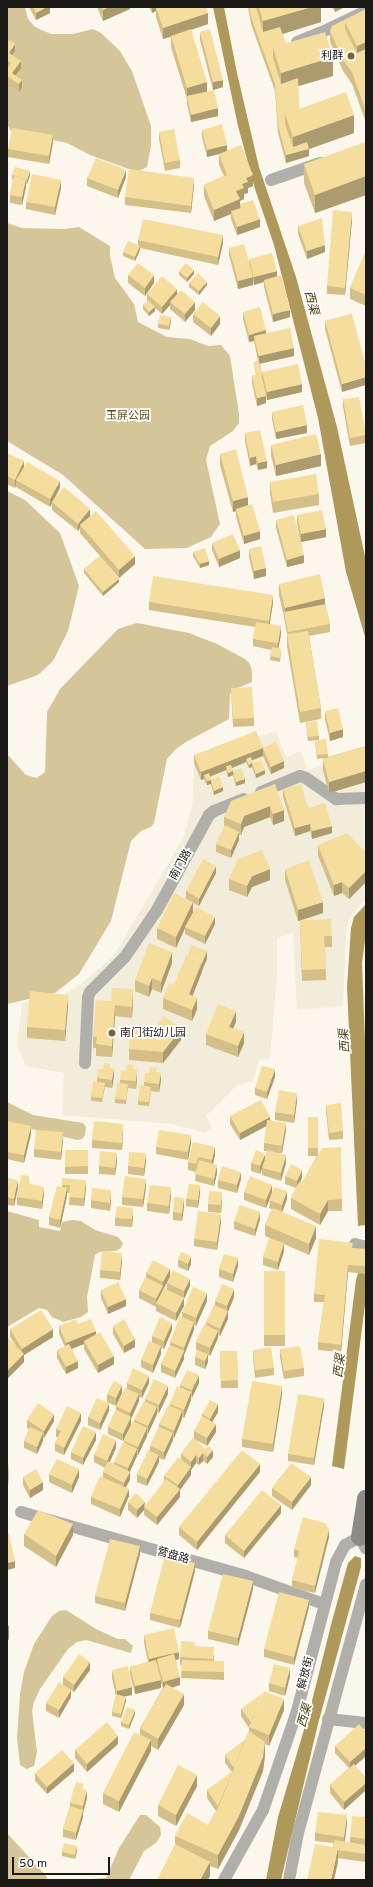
<!DOCTYPE html>
<meta charset="utf-8">
<style>
body{margin:0}
#map{position:relative;width:373px;height:1887px;overflow:hidden;background:#fbf7ec;font-family:Overpass,"Noto Sans SC",sans-serif}
div>[style]{position:absolute}
[style*='--x']{left:calc(var(--x)*1px);top:calc(var(--y)*1px);width:calc(var(--w)*1px);rotate:calc(var(--a)*1deg)}
.built>*{inset:0;background:#f2ecda}
.green>*{inset:0;background:#d5c69a}
.water>*{inset:0;background:#ae995a}
.street>*{height:12px;margin:-6px;padding:0 6px;transform-origin:6px;border-radius:6px;background:#b0afaa}
.secondary>*{height:18px;margin:-9px;padding:0 9px;transform-origin:9px;border-radius:9px;background:#8e8b85}
.wall>*{inset:0;background:#d3bf87}
.shaded-wall>*{inset:0;background:#ac9b6e}
.building>*{inset:0;background:#f5de9d}
.dots>*{width:11px;height:11px;translate:-50% -50%;box-sizing:border-box;border:2px solid #fff;border-radius:50%}
span{translate:-50% -50%;white-space:nowrap;text-align:center;line-height:1.15;-webkit-text-stroke:3.5px #fff;paint-order:stroke}
.poi-label{font-size:11px;color:#1b1916}
.right{translate:-100% -50%;text-align:right}
.left{translate:0 -50%;text-align:left}
.park-label{font-size:11px;color:#5a4a19}
.street-label{font-size:11px;color:#1b1916}
.water-label{font-size:12px;color:#4f3f0b;font-style:italic}
.frame{position:absolute;inset:0;border:8px solid #1b1916;pointer-events:none}
.scale{position:absolute;left:12px;top:1857px;width:98px;height:18px;box-sizing:border-box;border:2px solid #1b1916;border-top:0;padding-left:5px;font-size:12px;line-height:14px;white-space:nowrap;color:#1b1916;-webkit-text-stroke:3px #fff;paint-order:stroke}
</style>
<div id="map">
<div class="built">
<i style="clip-path:polygon(276px 732px,286px 757px,301px 751px,307px 770px,366px 754px,366px 898px,349px 919px,346px 933px,343px 1006px,297px 1010px,293px 933px,277px 938px,277px 976px,270px 1059px,259px 1060px,253px 1081px,237px 1085px,206px 1116px,212px 1127px,205px 1133px,173px 1124px,62px 1115px,64px 1073px,26px 1066px,17px 1046px,22px 1003px,60px 996px,77px 987px,113px 957px,184px 837px,193px 800px,194px 762px,258px 736px)"></i>
</div>
<div class="green">
<i style="clip-path:polygon(7px 7px,25px 7px,28px 19px,35px 27px,51px 34px,73px 34px,93px 29px,101px 33px,120px 51px,132px 71px,151px 126px,151px 146px,147px 167px,137px 172px,90px 155px,67px 143px,11px 131px,8px 126px,7px 119px)"></i>
<i style="clip-path:polygon(7px 223px,22px 228px,65px 229px,79px 227px,110px 246px,110px 256px,115px 278px,134px 304px,138px 322px,167px 337px,190px 339px,208px 346px,221px 345px,230px 356px,239px 414px,239px 423px,233px 431px,210px 446px,206px 460px,220px 524px,211px 537px,187px 548px,145px 549px,63px 475px,7px 441px)"></i>
<i style="clip-path:polygon(7px 491px,25px 500px,60px 533px,79px 586px,68px 631px,53px 661px,38px 675px,7px 686px)"></i>
<i style="clip-path:polygon(137px 623px,189px 633px,217px 644px,245px 659px,249px 663px,252px 670px,252px 682px,233px 690px,230px 694px,229px 719px,186px 742px,176px 749px,167px 759px,154px 823px,151px 827px,141px 831px,131px 841px,111px 921px,79px 974px,55px 993px,7px 1004px,7px 754px,26px 775px,37px 778px,45px 772px,47px 712px,60px 689px,118px 629px)"></i>
<i style="clip-path:polygon(7px 1102px,33px 1115px,83px 1123px,86px 1127px,85px 1135px,82px 1139px,77px 1140px,7px 1123px)"></i>
<i style="clip-path:polygon(7px 1211px,39px 1220px,39px 1227px,60px 1231px,62px 1222px,73px 1220px,81px 1221px,95px 1230px,118px 1237px,123px 1243px,121px 1248px,116px 1251px,99px 1252px,95px 1255px,87px 1297px,88px 1312px,81px 1317px,63px 1322px,52px 1317px,47px 1310px,39px 1308px,7px 1327px)"></i>
<i style="clip-path:polygon(66px 1610px,96px 1629px,118px 1639px,125px 1639px,133px 1646px,131px 1653px,86px 1640px,77px 1642px,68px 1649px,40px 1689px,34px 1702px,32px 1711px,37px 1752px,34px 1766px,27px 1769px,20px 1765px,17px 1738px,20px 1694px,24px 1672px,34px 1644px,52px 1616px,59px 1611px)"></i>
<i style="clip-path:polygon(140px 1815px,146px 1815px,160px 1827px,161px 1835px,156px 1843px,144px 1851px,129px 1880px,73px 1880px,106px 1878px,119px 1848px)"></i>
<i style="clip-path:polygon(7px 1833px,47px 1877px,46px 1880px,7px 1880px)"></i>
</div>
<div class="water">
<i style="clip-path:polygon(213px 7px,224px 7px,237px 73px,259px 167px,296px 277px,337px 427px,366px 561px,366px 640px,346px 572px,318px 418px,274px 245px,255px 189px,238px 126px)"></i>
<i style="clip-path:polygon(366px 904px,366px 933px,362px 963px,366px 1066px,366px 1225px,358px 1226px,347px 987px,351px 928px,354px 917px)"></i>
<i style="clip-path:polygon(363px 1258px,366px 1259px,366px 1297px,344px 1469px,332px 1466px,356px 1280px)"></i>
<i style="clip-path:polygon(355px 1556px,361px 1558px,361px 1567px,318px 1724px,281px 1880px,266px 1880px,278px 1817px,309px 1713px,332px 1621px,348px 1563px)"></i>
</div>
<div class="street">
<i style="--x:297;--y:42;--w:35;--a:-22"></i>
<i style="--x:329;--y:29;--w:41;--a:-25.9"></i>
<i style="--x:271;--y:180;--w:52;--a:-19.1"></i>
<i style="--x:261;--y:792;--w:42;--a:-22.3"></i>
<i style="--x:300;--y:776;--w:6;--a:18"></i>
<i style="--x:306;--y:778;--w:37;--a:35"></i>
<i style="--x:336;--y:799;--w:30;--a:-2"></i>
<i style="--x:85;--y:1063;--w:66;--a:-87.4"></i>
<i style="--x:88;--y:997;--w:5;--a:-68"></i>
<i style="--x:90;--y:992;--w:49;--a:-45"></i>
<i style="--x:125;--y:957;--w:57;--a:-55.8"></i>
<i style="--x:157;--y:910;--w:108;--a:-61.3"></i>
<i style="--x:209;--y:815;--w:6;--a:-39"></i>
<i style="--x:214;--y:811;--w:32;--a:-22"></i>
<i style="--x:355;--y:1244;--w:11;--a:15"></i>
<i style="--x:21;--y:1512;--w:233;--a:15.9"></i>
<i style="--x:245;--y:1576;--w:84;--a:19.5"></i>
<i style="--x:360;--y:1537;--w:13;--a:63"></i>
<i style="--x:328;--y:1719;--w:38;--a:6"></i>
<i style="--x:224;--y:1880;--w:80;--a:-60.9"></i>
<i style="--x:263;--y:1810;--w:105;--a:-71"></i>
<i style="--x:297;--y:1711;--w:154;--a:-75.3"></i>
<i style="--x:336;--y:1562;--w:19;--a:-62"></i>
<i style="--x:345;--y:1545;--w:17;--a:-28"></i>
<i style="--x:289;--y:1880;--w:48;--a:-79.2"></i>
<i style="--x:298;--y:1833;--w:258;--a:-74.7"></i>
</div>
<div class="secondary">
<i style="--x:360;--y:1537;--w:39;--a:-81"></i>
</div>
<div class="wall">
<i style="clip-path:polygon(29px 7px,50px 7px,50px 13px,36px 20px)"></i>
<i style="clip-path:polygon(97px 7px,130px 7px,130px 9px,103px 21px)"></i>
<i style="clip-path:polygon(149px 7px,206px 7px,208px 24px,191px 30px,207px 92px,218px 116px,191px 122px,187px 104px,187px 99px,171px 47px,171px 37px,163px 39px,156px 17px,156px 11px,152px 13px)"></i>
<i style="clip-path:polygon(248px 7px,321px 7px,321px 22px,282px 34px,286px 44px,333px 76px,298px 86px,299px 109px,354px 133px,309px 149px,309px 156px,286px 163px,278px 133px,275px 91px,251px 24px)"></i>
<i style="clip-path:polygon(332px 7px,345px 7px,335px 12px)"></i>
<i style="clip-path:polygon(366px 9px,366px 120px,365px 120px,352px 84px,343px 71px,330px 42px,330px 31px)"></i>
<i style="clip-path:polygon(200px 32px,223px 87px,213px 90px,200px 40px)"></i>
<i style="clip-path:polygon(7px 43px,15px 51px,13px 55px,21px 68px,16px 75px,22px 87px,19px 92px,7px 84px)"></i>
<i style="clip-path:polygon(202px 130px,227px 151px,253px 186px,248px 188px,248px 193px,244px 194px,244px 199px,240px 201px,240px 208px,240px 204px,260px 227px,237px 235px,231px 219px,231px 214px,214px 221px,204px 196px,204px 185px,224px 176px,219px 165px,219px 154px,207px 157px,202px 137px)"></i>
<i style="clip-path:polygon(159px 132px,180px 160px,180px 168px,165px 171px,159px 139px)"></i>
<i style="clip-path:polygon(53px 142px,49px 164px,8px 157px,8px 149px)"></i>
<i style="clip-path:polygon(366px 146px,366px 195px,315px 213px,304px 183px,304px 164px)"></i>
<i style="clip-path:polygon(12px 175px,30px 175px,27px 184px,26px 184px,26px 187px,22px 205px,10px 203px,10px 195px,13px 180px,12px 179px)"></i>
<i style="clip-path:polygon(126px 177px,118px 198px,87px 186px,87px 178px)"></i>
<i style="clip-path:polygon(194px 185px,191px 213px,125px 205px,125px 197px)"></i>
<i style="clip-path:polygon(61px 188px,55px 215px,26px 209px,26px 202px)"></i>
<i style="clip-path:polygon(352px 220px,345px 295px,327px 294px,327px 286px)"></i>
<i style="clip-path:polygon(298px 226px,325px 252px,307px 259px,298px 234px)"></i>
<i style="clip-path:polygon(138px 240px,223px 243px,218px 265px,140px 248px,140px 250px,135px 261px,123px 256px,123px 252px,138px 245px)"></i>
<i style="clip-path:polygon(229px 248px,249px 264px,249px 259px,277px 276px,290px 317px,273px 322px,264px 287px,264px 282px,254px 285px,253px 281px,253px 285px,238px 289px,229px 255px)"></i>
<i style="clip-path:polygon(366px 251px,366px 306px,350px 299px,350px 288px)"></i>
<i style="clip-path:polygon(179px 271px,194px 274px,187px 282px,179px 275px)"></i>
<i style="clip-path:polygon(128px 275px,154px 283px,145px 296px,128px 283px)"></i>
<i style="clip-path:polygon(189px 283px,207px 285px,199px 295px,189px 287px)"></i>
<i style="clip-path:polygon(177px 293px,195px 310px,185px 322px,170px 309px,170px 305px,162px 314px,155px 308px,155px 311px,149px 316px,143px 309px,143px 305px,147px 302px,147px 294px)"></i>
<i style="clip-path:polygon(243px 312px,266px 333px,294px 356px,260px 363px,262px 375px,262px 379px,265px 392px,262px 379px,262px 372px,302px 392px,267px 400px,266px 396px,266px 403px,257px 406px,252px 383px,252px 376px,256px 375px,254px 362px,258px 361px,254px 341px,249px 342px,243px 319px)"></i>
<i style="clip-path:polygon(193px 314px,220px 324px,211px 336px,193px 322px)"></i>
<i style="clip-path:polygon(352px 314px,342px 392px,325px 329px,325px 321px)"></i>
<i style="clip-path:polygon(171px 321px,169px 330px,158px 328px,158px 324px)"></i>
<i style="clip-path:polygon(343px 399px,366px 435px,366px 443px,350px 446px,343px 407px)"></i>
<i style="clip-path:polygon(272px 412px,307px 433px,276px 439px,272px 419px)"></i>
<i style="clip-path:polygon(245px 433px,267px 468px,258px 470px,256px 464px,250px 466px,245px 441px)"></i>
<i style="clip-path:polygon(271px 445px,321px 466px,276px 476px,271px 456px)"></i>
<i style="clip-path:polygon(7px 453px,24px 467px,60px 488px,53px 501px,90px 517px,135px 564px,119px 578px,100px 556px,119px 582px,103px 596px,84px 573px,84px 569px,100px 556px,80px 533px,80px 528px,78px 531px,52px 510px,52px 503px,50px 507px,16px 487px,16px 485px,15px 488px,7px 484px)"></i>
<i style="clip-path:polygon(220px 454px,248px 505px,260px 539px,244px 544px,236px 517px,236px 511px,233px 512px,220px 465px)"></i>
<i style="clip-path:polygon(270px 482px,319px 494px,319px 505px,273px 513px,270px 493px)"></i>
<i style="clip-path:polygon(297px 515px,326px 537px,301px 542px,304px 563px,287px 567px,276px 528px,276px 520px,300px 540px,297px 523px)"></i>
<i style="clip-path:polygon(212px 543px,240px 558px,219px 567px,212px 550px)"></i>
<i style="clip-path:polygon(249px 549px,266px 576px,254px 579px,249px 557px)"></i>
<i style="clip-path:polygon(193px 552px,209px 565px,200px 568px,193px 556px)"></i>
<i style="clip-path:polygon(279px 584px,325px 604px,330px 624px,330px 632px,309px 636px,321px 708px,321px 719px,300px 723px,287px 646px,287px 634px,284px 617px,279px 595px)"></i>
<i style="clip-path:polygon(149px 602px,273px 603px,269px 624px,281px 634px,278px 649px,281px 653px,280px 662px,270px 660px,271px 650px,253px 646px,253px 639px,255px 627px,149px 610px)"></i>
<i style="clip-path:polygon(231px 688px,254px 718px,254px 726px,233px 727px)"></i>
<i style="clip-path:polygon(325px 711px,343px 737px,330px 741px,325px 719px)"></i>
<i style="clip-path:polygon(306px 722px,319px 736px,319px 740px,308px 741px)"></i>
<i style="clip-path:polygon(315px 741px,328px 754px,328px 757px,366px 746px,366px 782px,329px 793px,323px 770px,323px 759px,325px 758px,317px 759px)"></i>
<i style="clip-path:polygon(263px 748px,284px 768px,271px 774px,263px 756px,252px 760px,253px 763px,265px 774px,256px 778px,252px 767px,249px 768px,246px 762px,232px 768px,233px 771px,245px 783px,236px 786px,233px 775px,228px 777px,226px 770px,210px 777px,211px 780px,223px 791px,214px 795px,211px 784px,207px 785px,204px 779px,201px 780px,194px 763px,194px 755px)"></i>
<i style="clip-path:polygon(275px 784px,284px 821px,273px 825px,270px 817px,244px 827px,241px 835px,239px 835px,239px 840px,231px 858px,216px 852px,216px 844px,224px 828px,224px 817px)"></i>
<i style="clip-path:polygon(283px 789px,308px 808px,332px 833px,312px 839px,310px 831px,295px 836px,283px 797px)"></i>
<i style="clip-path:polygon(318px 845px,366px 853px,366px 882px,349px 899px,342px 893px,334px 896px,318px 856px)"></i>
<i style="clip-path:polygon(285px 869px,323px 913px,302px 920px,332px 936px,332px 947px,325px 947px,326px 980px,302px 981px,300px 921px,298px 921px,285px 880px)"></i>
<i style="clip-path:polygon(216px 873px,199px 906px,193px 903px,193px 912px,215px 924px,205px 944px,185px 934px,185px 928px,176px 948px,157px 939px,157px 928px,186px 898px,186px 891px)"></i>
<i style="clip-path:polygon(229px 879px,270px 880px,252px 887px,247px 897px,229px 890px)"></i>
<i style="clip-path:polygon(207px 959px,192px 996px,197px 1009px,192px 1021px,163px 1009px,163px 998px,174px 985px)"></i>
<i style="clip-path:polygon(172px 963px,161px 993px,152px 989px,149px 997px,135px 991px,135px 980px)"></i>
<i style="clip-path:polygon(133px 1000px,132px 1018px,115px 1016px,112px 1057px,96px 1056px,96px 1048px,93px 1048px,93px 1037px,111px 1001px)"></i>
<i style="clip-path:polygon(68px 1006px,65px 1041px,27px 1038px,27px 1027px)"></i>
<i style="clip-path:polygon(236px 1022px,233px 1028px,244px 1043px,238px 1057px,206px 1045px,206px 1034px)"></i>
<i style="clip-path:polygon(181px 1040px,163px 1063px,129px 1060px,129px 1049px)"></i>
<i style="clip-path:polygon(110px 1068px,114px 1076px,112px 1088px,105px 1087px,102px 1102px,91px 1101px,91px 1097px,97px 1082px,97px 1078px,103px 1069px)"></i>
<i style="clip-path:polygon(134px 1069px,137px 1078px,136px 1089px,128px 1088px,126px 1104px,115px 1103px,115px 1099px,120px 1083px,120px 1080px,126px 1071px)"></i>
<i style="clip-path:polygon(157px 1072px,161px 1080px,159px 1092px,151px 1091px,149px 1106px,138px 1105px,138px 1101px,144px 1086px,144px 1082px,149px 1073px)"></i>
<i style="clip-path:polygon(275px 1077px,267px 1099px,255px 1095px,255px 1088px)"></i>
<i style="clip-path:polygon(297px 1101px,294px 1123px,275px 1120px,275px 1112px)"></i>
<i style="clip-path:polygon(326px 1105px,343px 1131px,343px 1139px,329px 1140px,326px 1112px)"></i>
<i style="clip-path:polygon(230px 1116px,270px 1120px,286px 1130px,282px 1153px,277px 1153px,286px 1163px,281px 1181px,262px 1175px,262px 1168px,260px 1174px,251px 1171px,251px 1163px,265px 1160px,267px 1151px,264px 1151px,264px 1143px,267px 1126px,240px 1140px,230px 1124px)"></i>
<i style="clip-path:polygon(308px 1117px,318px 1117px,318px 1154px,342px 1199px,342px 1211px,328px 1211px,320px 1225px,291px 1209px,291px 1198px,296px 1188px,285px 1184px,285px 1176px,302px 1178px,300px 1182px,302px 1183px,317px 1156px,308px 1156px)"></i>
<i style="clip-path:polygon(7px 1121px,31px 1134px,24px 1163px,7px 1159px)"></i>
<i style="clip-path:polygon(123px 1132px,122px 1150px,92px 1148px,92px 1140px)"></i>
<i style="clip-path:polygon(63px 1140px,61px 1160px,34px 1157px,34px 1149px)"></i>
<i style="clip-path:polygon(191px 1143px,188px 1160px,156px 1154px,156px 1147px)"></i>
<i style="clip-path:polygon(215px 1147px,215px 1155px,213px 1164px,217px 1173px,214px 1186px,195px 1181px,196px 1172px,188px 1170px,188px 1162px)"></i>
<i style="clip-path:polygon(65px 1150px,88px 1150px,88px 1174px,65px 1174px)"></i>
<i style="clip-path:polygon(117px 1161px,115px 1175px,99px 1174px,99px 1166px)"></i>
<i style="clip-path:polygon(146px 1161px,144px 1176px,128px 1174px,128px 1166px)"></i>
<i style="clip-path:polygon(7px 1178px,18px 1188px,14px 1206px,7px 1205px)"></i>
<i style="clip-path:polygon(62px 1178px,86px 1188px,84px 1206px,69px 1205px,70px 1193px,67px 1193px,67px 1196px,60px 1228px,49px 1225px,49px 1217px,62px 1187px)"></i>
<i style="clip-path:polygon(241px 1179px,237px 1193px,218px 1188px,218px 1180px)"></i>
<i style="clip-path:polygon(30px 1184px,44px 1194px,42px 1209px,17px 1205px,17px 1197px)"></i>
<i style="clip-path:polygon(146px 1187px,143px 1207px,122px 1205px,122px 1197px)"></i>
<i style="clip-path:polygon(244px 1192px,272px 1192px,287px 1199px,282px 1212px,316px 1238px,309px 1255px,284px 1244px,284px 1251px,278px 1270px,263px 1265px,263px 1257px,272px 1239px,265px 1236px,265px 1225px,272px 1209px,269px 1208px,270px 1199px,266px 1208px,244px 1200px)"></i>
<i style="clip-path:polygon(200px 1193px,198px 1208px,186px 1206px,186px 1199px)"></i>
<i style="clip-path:polygon(171px 1195px,169px 1214px,147px 1211px,147px 1203px)"></i>
<i style="clip-path:polygon(111px 1198px,110px 1211px,91px 1208px,91px 1200px)"></i>
<i style="clip-path:polygon(222px 1200px,221px 1213px,208px 1212px,208px 1204px)"></i>
<i style="clip-path:polygon(184px 1206px,182px 1221px,173px 1220px,173px 1212px)"></i>
<i style="clip-path:polygon(133px 1216px,132px 1227px,115px 1226px,115px 1218px)"></i>
<i style="clip-path:polygon(260px 1219px,255px 1236px,234px 1229px,234px 1221px)"></i>
<i style="clip-path:polygon(221px 1222px,217px 1250px,194px 1246px,194px 1239px)"></i>
<i style="clip-path:polygon(353px 1248px,366px 1249px,365px 1274px,348px 1272px,341px 1352px,318px 1350px,318px 1342px,324px 1302px,314px 1302px,314px 1294px)"></i>
<i style="clip-path:polygon(178px 1259px,191px 1264px,188px 1271px,178px 1267px)"></i>
<i style="clip-path:polygon(122px 1261px,120px 1280px,100px 1278px,100px 1270px)"></i>
<i style="clip-path:polygon(238px 1266px,233px 1282px,219px 1277px,219px 1269px)"></i>
<i style="clip-path:polygon(170px 1269px,163px 1290px,167px 1290px,167px 1283px,190px 1286px,184px 1299px,184px 1306px,176px 1321px,156px 1311px,156px 1306px,156px 1307px,139px 1298px,139px 1290px,146px 1277px,146px 1273px)"></i>
<i style="clip-path:polygon(264px 1271px,285px 1271px,285px 1346px,264px 1346px)"></i>
<i style="clip-path:polygon(101px 1290px,126px 1306px,108px 1314px,101px 1298px)"></i>
<i style="clip-path:polygon(234px 1297px,228px 1312px,228px 1319px,220px 1336px,218px 1335px,218px 1338px,210px 1356px,208px 1355px,208px 1362px,205px 1369px,195px 1365px,195px 1357px,202px 1352px,196px 1350px,196px 1342px,206px 1326px,206px 1322px,215px 1306px,215px 1301px)"></i>
<i style="clip-path:polygon(207px 1301px,196px 1326px,194px 1325px,194px 1330px,184px 1355px,184px 1359px,175px 1378px,161px 1372px,161px 1364px,170px 1345px,170px 1342px,182px 1317px,182px 1312px)"></i>
<i style="clip-path:polygon(78px 1324px,96px 1334px,114px 1364px,98px 1373px,84px 1349px,84px 1344px,72px 1349px,78px 1368px,66px 1374px,57px 1358px,57px 1350px,65px 1347px,59px 1334px,59px 1326px)"></i>
<i style="clip-path:polygon(113px 1326px,135px 1347px,124px 1353px,113px 1334px)"></i>
<i style="clip-path:polygon(10px 1329px,53px 1337px,24px 1355px,24px 1362px,7px 1379px,7px 1337px,17px 1347px,10px 1337px)"></i>
<i style="clip-path:polygon(172px 1330px,164px 1349px,161px 1348px,161px 1354px,153px 1373px,141px 1367px,141px 1360px,152px 1342px,152px 1336px)"></i>
<i style="clip-path:polygon(280px 1349px,304px 1368px,304px 1376px,284px 1379px,280px 1357px)"></i>
<i style="clip-path:polygon(253px 1350px,274px 1368px,274px 1375px,255px 1378px,253px 1357px)"></i>
<i style="clip-path:polygon(220px 1351px,237px 1351px,238px 1388px,221px 1388px)"></i>
<i style="clip-path:polygon(127px 1383px,149px 1383px,142px 1398px,139px 1397px,139px 1401px,131px 1419px,131px 1425px,123px 1441px,108px 1434px,108px 1427px,116px 1410px,116px 1406px,127px 1388px)"></i>
<i style="clip-path:polygon(199px 1383px,191px 1398px,191px 1400px,184px 1418px,182px 1417px,182px 1419px,174px 1438px,173px 1438px,173px 1440px,164px 1460px,159px 1458px,159px 1462px,147px 1486px,137px 1482px,137px 1474px,150px 1450px,150px 1446px,159px 1427px,159px 1424px,170px 1406px,170px 1404px,180px 1387px,180px 1385px)"></i>
<i style="clip-path:polygon(122px 1393px,116px 1406px,107px 1402px,107px 1394px)"></i>
<i style="clip-path:polygon(168px 1394px,159px 1413px,157px 1412px,157px 1414px,148px 1434px,147px 1434px,147px 1436px,138px 1455px,137px 1455px,137px 1456px,129px 1472px,130px 1480px,126px 1487px,129px 1496px,120px 1517px,91px 1504px,91px 1497px,103px 1477px,103px 1472px,105px 1468px,94px 1462px,94px 1455px,116px 1448px,110px 1462px,114px 1464px,114px 1462px,124px 1443px,124px 1441px,134px 1422px,134px 1420px,145px 1401px,145px 1399px)"></i>
<i style="clip-path:polygon(282px 1394px,273px 1452px,242px 1447px,242px 1439px)"></i>
<i style="clip-path:polygon(324px 1406px,314px 1465px,288px 1461px,288px 1454px)"></i>
<i style="clip-path:polygon(109px 1411px,100px 1430px,88px 1425px,88px 1417px)"></i>
<i style="clip-path:polygon(218px 1412px,212px 1422px,216px 1432px,207px 1446px,194px 1439px,194px 1431px,202px 1418px,202px 1414px)"></i>
<i style="clip-path:polygon(27px 1420px,54px 1421px,44px 1438px,43px 1438px,43px 1441px,37px 1454px,24px 1448px,24px 1441px,29px 1429px,27px 1428px)"></i>
<i style="clip-path:polygon(81px 1421px,64px 1455px,55px 1451px,55px 1443px,58px 1437px,56px 1437px,56px 1429px)"></i>
<i style="clip-path:polygon(193px 1438px,213px 1457px,207px 1464px,203px 1461px,199px 1465px,196px 1463px,191px 1470px,191px 1475px,180px 1490px,180px 1497px,157px 1525px,144px 1515px,144px 1510px,137px 1518px,128px 1510px,128px 1502px,145px 1507px,164px 1482px,164px 1476px,181px 1460px,181px 1454px)"></i>
<i style="clip-path:polygon(96px 1440px,83px 1465px,71px 1459px,71px 1452px)"></i>
<i style="clip-path:polygon(260px 1472px,197px 1550px,179px 1535px,179px 1527px)"></i>
<i style="clip-path:polygon(49px 1474px,79px 1477px,72px 1493px,49px 1482px)"></i>
<i style="clip-path:polygon(23px 1477px,43px 1490px,30px 1498px,23px 1485px)"></i>
<i style="clip-path:polygon(311px 1485px,292px 1510px,272px 1496px,272px 1488px)"></i>
<i style="clip-path:polygon(281px 1513px,244px 1558px,225px 1543px,225px 1535px)"></i>
<i style="clip-path:polygon(24px 1534px,73px 1535px,56px 1567px,24px 1546px)"></i>
<i style="clip-path:polygon(329px 1537px,315px 1593px,292px 1588px,292px 1580px,298px 1558px,294px 1557px,294px 1549px)"></i>
<i style="clip-path:polygon(140px 1554px,125px 1611px,95px 1603px,95px 1596px)"></i>
<i style="clip-path:polygon(195px 1571px,180px 1628px,150px 1620px,150px 1613px)"></i>
<i style="clip-path:polygon(253px 1589px,238px 1646px,208px 1639px,208px 1631px)"></i>
<i style="clip-path:polygon(309px 1607px,294px 1665px,264px 1657px,264px 1649px)"></i>
<i style="clip-path:polygon(144px 1635px,179px 1659px,176px 1660px,180px 1685px,172px 1688px,184px 1705px,158px 1750px,151px 1746px,151px 1751px,119px 1812px,103px 1804px,103px 1793px,140px 1735px,140px 1728px,163px 1688px,161px 1683px,161px 1688px,135px 1694px,130px 1674px,130px 1667px,148px 1662px,144px 1643px)"></i>
<i style="clip-path:polygon(195px 1646px,214px 1655px,214px 1661px,224px 1661px,224px 1680px,181px 1678px,182px 1665px,180px 1665px,180px 1657px)"></i>
<i style="clip-path:polygon(90px 1670px,74px 1692px,71px 1690px,71px 1697px,59px 1718px,46px 1711px,46px 1703px,63px 1684px,63px 1677px)"></i>
<i style="clip-path:polygon(112px 1670px,132px 1695px,125px 1696px,126px 1701px,121px 1718px,112px 1716px,112px 1712px,116px 1696px,112px 1678px)"></i>
<i style="clip-path:polygon(290px 1676px,285px 1696px,269px 1691px,269px 1683px)"></i>
<i style="clip-path:polygon(241px 1709px,284px 1710px,269px 1746px,265px 1744px,265px 1756px,263px 1771px,239px 1830px,218px 1869px,210px 1866px,210px 1876px,175px 1845px,175px 1836px,208px 1825px,216px 1811px,207px 1798px,207px 1790px,232px 1773px,232px 1772px,225px 1763px,225px 1755px,245px 1740px,249px 1731px,249px 1728px,241px 1716px)"></i>
<i style="clip-path:polygon(135px 1714px,129px 1729px,121px 1726px,121px 1722px)"></i>
<i style="clip-path:polygon(366px 1732px,366px 1756px,355px 1766px,366px 1778px,366px 1790px,344px 1810px,330px 1793px,330px 1785px,349px 1768px,335px 1753px,335px 1746px)"></i>
<i style="clip-path:polygon(118px 1744px,87px 1772px,75px 1758px,75px 1750px)"></i>
<i style="clip-path:polygon(74px 1771px,47px 1794px,35px 1781px,35px 1773px)"></i>
<i style="clip-path:polygon(197px 1786px,176px 1826px,158px 1816px,158px 1805px)"></i>
<i style="clip-path:polygon(84px 1788px,83px 1790px,87px 1798px,83px 1813px,83px 1817px,76px 1840px,63px 1837px,63px 1829px,70px 1806px,70px 1803px)"></i>
<i style="clip-path:polygon(366px 1817px,366px 1854px,365px 1862px,338px 1858px,338px 1862px,333px 1847px,333px 1843px,315px 1841px,315px 1833px,347px 1823px,345px 1842px,350px 1843px,350px 1837px)"></i>
<i style="clip-path:polygon(77px 1850px,75px 1859px,62px 1856px,62px 1852px)"></i>
</div>
<div class="shaded-wall">
<i style="clip-path:polygon(47px 7px,50px 7px,50px 13px,36px 20px,36px 13px)"></i>
<i style="clip-path:polygon(109px 7px,130px 7px,130px 9px,103px 21px,103px 10px)"></i>
<i style="clip-path:polygon(152px 7px,156px 7px,156px 11px,152px 13px)"></i>
<i style="clip-path:polygon(312px 7px,321px 7px,321px 22px,263px 40px,263px 21px)"></i>
<i style="clip-path:polygon(335px 7px,345px 7px,335px 12px)"></i>
<i style="clip-path:polygon(208px 13px,208px 24px,163px 39px,163px 28px)"></i>
<i style="clip-path:polygon(366px 42px,366px 60px,357px 64px,357px 46px)"></i>
<i style="clip-path:polygon(15px 44px,15px 51px,9px 60px,9px 53px)"></i>
<i style="clip-path:polygon(333px 57px,333px 76px,281px 91px,281px 73px)"></i>
<i style="clip-path:polygon(21px 61px,21px 68px,12px 80px,12px 73px)"></i>
<i style="clip-path:polygon(22px 80px,22px 87px,19px 92px,19px 84px)"></i>
<i style="clip-path:polygon(223px 80px,223px 87px,213px 90px,213px 82px)"></i>
<i style="clip-path:polygon(207px 82px,207px 93px,187px 97px,187px 88px)"></i>
<i style="clip-path:polygon(218px 108px,218px 116px,191px 122px,191px 115px)"></i>
<i style="clip-path:polygon(354px 115px,354px 133px,309px 149px,309px 156px,286px 163px,286px 155px,293px 153px,293px 137px)"></i>
<i style="clip-path:polygon(53px 135px,53px 142px,49px 164px,49px 156px)"></i>
<i style="clip-path:polygon(227px 145px,227px 152px,207px 157px,207px 150px)"></i>
<i style="clip-path:polygon(126px 170px,126px 177px,118px 198px,118px 190px)"></i>
<i style="clip-path:polygon(30px 171px,30px 175px,27px 184px,27px 180px)"></i>
<i style="clip-path:polygon(253px 175px,253px 186px,248px 188px,248px 193px,244px 194px,244px 199px,240px 201px,240px 211px,231px 211px,231px 214px,214px 221px,214px 210px,236px 191px,242px 184px,246px 178px)"></i>
<i style="clip-path:polygon(366px 176px,366px 195px,315px 213px,315px 195px)"></i>
<i style="clip-path:polygon(194px 178px,194px 185px,191px 213px,191px 206px)"></i>
<i style="clip-path:polygon(26px 179px,26px 187px,22px 205px,22px 197px)"></i>
<i style="clip-path:polygon(61px 180px,61px 188px,55px 215px,55px 207px)"></i>
<i style="clip-path:polygon(352px 212px,352px 220px,345px 295px,345px 288px)"></i>
<i style="clip-path:polygon(260px 219px,260px 227px,237px 235px,237px 227px)"></i>
<i style="clip-path:polygon(223px 235px,223px 243px,218px 265px,218px 257px)"></i>
<i style="clip-path:polygon(325px 245px,325px 252px,307px 259px,307px 251px)"></i>
<i style="clip-path:polygon(140px 246px,140px 250px,135px 261px,135px 257px)"></i>
<i style="clip-path:polygon(194px 270px,194px 274px,187px 282px,187px 278px)"></i>
<i style="clip-path:polygon(277px 271px,277px 279px,264px 280px,264px 282px,254px 285px,254px 277px)"></i>
<i style="clip-path:polygon(154px 275px,154px 283px,145px 296px,145px 288px)"></i>
<i style="clip-path:polygon(253px 277px,253px 285px,238px 289px,238px 281px)"></i>
<i style="clip-path:polygon(207px 282px,207px 285px,199px 295px,199px 291px)"></i>
<i style="clip-path:polygon(177px 289px,177px 297px,170px 302px,170px 305px,162px 314px,162px 307px)"></i>
<i style="clip-path:polygon(195px 302px,195px 310px,185px 322px,185px 314px)"></i>
<i style="clip-path:polygon(155px 307px,155px 311px,149px 316px,149px 312px)"></i>
<i style="clip-path:polygon(290px 310px,290px 317px,273px 322px,273px 314px)"></i>
<i style="clip-path:polygon(220px 316px,220px 324px,211px 336px,211px 328px)"></i>
<i style="clip-path:polygon(171px 317px,171px 321px,169px 330px,169px 326px)"></i>
<i style="clip-path:polygon(266px 330px,266px 338px,254px 336px,254px 341px,249px 342px,249px 335px)"></i>
<i style="clip-path:polygon(294px 348px,294px 356px,259px 364px,259px 356px)"></i>
<i style="clip-path:polygon(366px 377px,366px 385px,342px 392px,342px 384px)"></i>
<i style="clip-path:polygon(302px 384px,302px 392px,267px 400px,267px 392px)"></i>
<i style="clip-path:polygon(266px 396px,266px 403px,257px 406px,257px 398px)"></i>
<i style="clip-path:polygon(307px 425px,307px 433px,276px 439px,276px 432px)"></i>
<i style="clip-path:polygon(321px 454px,321px 466px,276px 476px,276px 465px)"></i>
<i style="clip-path:polygon(256px 456px,256px 464px,250px 466px,250px 458px)"></i>
<i style="clip-path:polygon(24px 461px,24px 469px,16px 480px,16px 485px,15px 488px,15px 480px)"></i>
<i style="clip-path:polygon(267px 461px,267px 468px,258px 470px,258px 463px)"></i>
<i style="clip-path:polygon(60px 481px,60px 488px,50px 507px,50px 499px)"></i>
<i style="clip-path:polygon(248px 497px,248px 508px,236px 509px,236px 511px,233px 512px,233px 501px)"></i>
<i style="clip-path:polygon(90px 509px,90px 517px,80px 525px,80px 528px,78px 531px,78px 524px)"></i>
<i style="clip-path:polygon(326px 529px,326px 537px,301px 542px,301px 534px)"></i>
<i style="clip-path:polygon(260px 531px,260px 539px,244px 544px,244px 536px)"></i>
<i style="clip-path:polygon(240px 550px,240px 558px,219px 567px,219px 559px)"></i>
<i style="clip-path:polygon(304px 555px,304px 563px,287px 567px,287px 560px)"></i>
<i style="clip-path:polygon(135px 556px,135px 564px,119px 578px,119px 570px)"></i>
<i style="clip-path:polygon(209px 561px,209px 565px,200px 568px,200px 564px)"></i>
<i style="clip-path:polygon(266px 568px,266px 576px,254px 579px,254px 571px)"></i>
<i style="clip-path:polygon(119px 579px,119px 582px,103px 596px,103px 592px)"></i>
<i style="clip-path:polygon(273px 595px,273px 603px,269px 629px,269px 621px)"></i>
<i style="clip-path:polygon(325px 598px,325px 609px,285px 614px,285px 608px)"></i>
<i style="clip-path:polygon(281px 626px,281px 634px,278px 651px,278px 643px)"></i>
<i style="clip-path:polygon(343px 729px,343px 737px,330px 741px,330px 733px)"></i>
<i style="clip-path:polygon(263px 748px,263px 756px,248px 762px,246px 759px,246px 762px,227px 770px,226px 766px,226px 770px,206px 778px,204px 775px,204px 779px,201px 780px,201px 772px)"></i>
<i style="clip-path:polygon(284px 761px,284px 768px,271px 774px,271px 767px)"></i>
<i style="clip-path:polygon(252px 763px,252px 767px,249px 768px,249px 765px)"></i>
<i style="clip-path:polygon(265px 770px,265px 774px,256px 778px,256px 774px)"></i>
<i style="clip-path:polygon(233px 771px,233px 775px,228px 777px,228px 773px)"></i>
<i style="clip-path:polygon(366px 771px,366px 782px,329px 793px,329px 782px)"></i>
<i style="clip-path:polygon(245px 779px,245px 783px,236px 786px,236px 782px)"></i>
<i style="clip-path:polygon(211px 780px,211px 784px,207px 785px,207px 781px)"></i>
<i style="clip-path:polygon(223px 787px,223px 791px,214px 795px,214px 791px)"></i>
<i style="clip-path:polygon(270px 806px,270px 817px,244px 827px,241px 835px,241px 824px,244px 816px)"></i>
<i style="clip-path:polygon(284px 810px,284px 821px,273px 825px,273px 814px)"></i>
<i style="clip-path:polygon(310px 824px,310px 831px,295px 836px,295px 828px)"></i>
<i style="clip-path:polygon(332px 826px,332px 833px,312px 839px,312px 831px)"></i>
<i style="clip-path:polygon(239px 832px,239px 840px,231px 858px,231px 850px)"></i>
<i style="clip-path:polygon(216px 866px,216px 873px,199px 906px,199px 899px)"></i>
<i style="clip-path:polygon(270px 869px,270px 880px,252px 887px,247px 897px,247px 886px,252px 876px)"></i>
<i style="clip-path:polygon(366px 871px,366px 882px,349px 899px,349px 888px)"></i>
<i style="clip-path:polygon(342px 882px,342px 893px,334px 896px,334px 885px)"></i>
<i style="clip-path:polygon(193px 902px,193px 913px,185px 927px,185px 928px,176px 948px,176px 937px)"></i>
<i style="clip-path:polygon(323px 902px,323px 913px,298px 921px,298px 910px)"></i>
<i style="clip-path:polygon(215px 917px,215px 924px,205px 944px,205px 936px)"></i>
<i style="clip-path:polygon(207px 951px,207px 959px,202px 970px,202px 972px,189px 1005px,189px 994px)"></i>
<i style="clip-path:polygon(172px 952px,172px 963px,161px 993px,161px 982px)"></i>
<i style="clip-path:polygon(152px 978px,152px 989px,149px 997px,149px 986px)"></i>
<i style="clip-path:polygon(133px 989px,133px 1000px,132px 1018px,132px 1007px)"></i>
<i style="clip-path:polygon(68px 995px,68px 1006px,65px 1041px,65px 1030px)"></i>
<i style="clip-path:polygon(197px 998px,197px 1009px,192px 1021px,192px 1010px)"></i>
<i style="clip-path:polygon(115px 1005px,115px 1016px,112px 1057px,112px 1046px)"></i>
<i style="clip-path:polygon(236px 1011px,236px 1022px,229px 1038px,229px 1027px)"></i>
<i style="clip-path:polygon(181px 1029px,181px 1040px,163px 1063px,163px 1052px)"></i>
<i style="clip-path:polygon(244px 1032px,244px 1043px,238px 1057px,238px 1046px)"></i>
<i style="clip-path:polygon(114px 1068px,114px 1076px,112px 1088px,112px 1080px)"></i>
<i style="clip-path:polygon(275px 1069px,275px 1077px,267px 1099px,267px 1092px)"></i>
<i style="clip-path:polygon(137px 1070px,137px 1078px,136px 1089px,136px 1081px)"></i>
<i style="clip-path:polygon(161px 1073px,161px 1080px,159px 1092px,159px 1084px)"></i>
<i style="clip-path:polygon(297px 1093px,297px 1101px,294px 1123px,294px 1115px)"></i>
<i style="clip-path:polygon(270px 1117px,270px 1124px,240px 1140px,240px 1133px)"></i>
<i style="clip-path:polygon(286px 1123px,286px 1130px,282px 1153px,282px 1146px)"></i>
<i style="clip-path:polygon(123px 1124px,123px 1132px,122px 1150px,122px 1143px)"></i>
<i style="clip-path:polygon(31px 1126px,31px 1134px,24px 1163px,24px 1155px)"></i>
<i style="clip-path:polygon(63px 1132px,63px 1140px,61px 1160px,61px 1152px)"></i>
<i style="clip-path:polygon(191px 1135px,191px 1143px,188px 1160px,188px 1152px)"></i>
<i style="clip-path:polygon(215px 1147px,215px 1155px,212px 1168px,212px 1160px)"></i>
<i style="clip-path:polygon(117px 1153px,117px 1161px,115px 1175px,115px 1168px)"></i>
<i style="clip-path:polygon(146px 1153px,146px 1161px,144px 1176px,144px 1168px)"></i>
<i style="clip-path:polygon(265px 1154px,265px 1161px,260px 1174px,260px 1166px)"></i>
<i style="clip-path:polygon(286px 1155px,286px 1163px,281px 1181px,281px 1173px)"></i>
<i style="clip-path:polygon(217px 1165px,217px 1173px,214px 1186px,214px 1179px)"></i>
<i style="clip-path:polygon(302px 1170px,302px 1178px,297px 1189px,297px 1181px)"></i>
<i style="clip-path:polygon(241px 1172px,241px 1179px,237px 1193px,237px 1185px)"></i>
<i style="clip-path:polygon(146px 1179px,146px 1187px,143px 1207px,143px 1199px)"></i>
<i style="clip-path:polygon(18px 1180px,18px 1188px,14px 1206px,14px 1199px)"></i>
<i style="clip-path:polygon(86px 1180px,86px 1188px,84px 1206px,84px 1198px)"></i>
<i style="clip-path:polygon(200px 1185px,200px 1193px,198px 1208px,198px 1200px)"></i>
<i style="clip-path:polygon(272px 1185px,272px 1193px,266px 1208px,266px 1200px)"></i>
<i style="clip-path:polygon(44px 1187px,44px 1194px,42px 1209px,42px 1201px)"></i>
<i style="clip-path:polygon(171px 1187px,171px 1195px,169px 1214px,169px 1206px)"></i>
<i style="clip-path:polygon(67px 1188px,67px 1196px,60px 1228px,60px 1220px)"></i>
<i style="clip-path:polygon(111px 1190px,111px 1198px,110px 1211px,110px 1203px)"></i>
<i style="clip-path:polygon(287px 1191px,287px 1199px,282px 1213px,282px 1205px)"></i>
<i style="clip-path:polygon(222px 1192px,222px 1200px,221px 1213px,221px 1205px)"></i>
<i style="clip-path:polygon(184px 1198px,184px 1206px,182px 1221px,182px 1213px)"></i>
<i style="clip-path:polygon(328px 1200px,328px 1211px,320px 1225px,320px 1214px)"></i>
<i style="clip-path:polygon(133px 1208px,133px 1216px,132px 1227px,132px 1219px)"></i>
<i style="clip-path:polygon(260px 1212px,260px 1219px,255px 1236px,255px 1229px)"></i>
<i style="clip-path:polygon(221px 1214px,221px 1222px,217px 1250px,217px 1242px)"></i>
<i style="clip-path:polygon(316px 1226px,316px 1238px,309px 1255px,309px 1244px)"></i>
<i style="clip-path:polygon(284px 1243px,284px 1251px,278px 1270px,278px 1262px)"></i>
<i style="clip-path:polygon(122px 1253px,122px 1261px,120px 1280px,120px 1272px)"></i>
<i style="clip-path:polygon(191px 1256px,191px 1264px,188px 1271px,188px 1264px)"></i>
<i style="clip-path:polygon(238px 1258px,238px 1266px,233px 1282px,233px 1274px)"></i>
<i style="clip-path:polygon(348px 1265px,348px 1272px,341px 1352px,341px 1345px)"></i>
<i style="clip-path:polygon(170px 1269px,170px 1277px,163px 1290px,163px 1282px)"></i>
<i style="clip-path:polygon(190px 1279px,190px 1286px,184px 1299px,184px 1291px)"></i>
<i style="clip-path:polygon(163px 1286px,163px 1294px,156px 1303px,156px 1307px,156px 1299px)"></i>
<i style="clip-path:polygon(234px 1289px,234px 1297px,228px 1312px,228px 1319px,220px 1336px,220px 1329px,227px 1313px,227px 1306px)"></i>
<i style="clip-path:polygon(207px 1293px,207px 1301px,196px 1326px,196px 1318px)"></i>
<i style="clip-path:polygon(184px 1298px,184px 1306px,176px 1321px,176px 1313px)"></i>
<i style="clip-path:polygon(126px 1299px,126px 1306px,108px 1314px,108px 1307px)"></i>
<i style="clip-path:polygon(194px 1322px,194px 1330px,184px 1355px,184px 1348px)"></i>
<i style="clip-path:polygon(172px 1323px,172px 1330px,164px 1349px,164px 1341px)"></i>
<i style="clip-path:polygon(53px 1329px,53px 1337px,24px 1355px,24px 1362px,7px 1379px,7px 1371px,22px 1356px,22px 1349px)"></i>
<i style="clip-path:polygon(96px 1331px,96px 1339px,84px 1341px,84px 1344px,66px 1351px,66px 1343px)"></i>
<i style="clip-path:polygon(218px 1331px,218px 1338px,210px 1356px,210px 1348px)"></i>
<i style="clip-path:polygon(135px 1339px,135px 1347px,124px 1353px,124px 1346px)"></i>
<i style="clip-path:polygon(161px 1346px,161px 1354px,153px 1373px,153px 1365px)"></i>
<i style="clip-path:polygon(184px 1351px,184px 1359px,175px 1378px,175px 1371px)"></i>
<i style="clip-path:polygon(208px 1354px,208px 1362px,205px 1369px,205px 1361px)"></i>
<i style="clip-path:polygon(114px 1356px,114px 1364px,98px 1373px,98px 1365px)"></i>
<i style="clip-path:polygon(78px 1361px,78px 1368px,66px 1374px,66px 1367px)"></i>
<i style="clip-path:polygon(199px 1375px,199px 1383px,192px 1398px,192px 1390px)"></i>
<i style="clip-path:polygon(149px 1376px,149px 1383px,142px 1398px,142px 1390px)"></i>
<i style="clip-path:polygon(122px 1385px,122px 1393px,116px 1406px,116px 1398px)"></i>
<i style="clip-path:polygon(168px 1386px,168px 1394px,159px 1413px,159px 1405px)"></i>
<i style="clip-path:polygon(282px 1386px,282px 1394px,273px 1452px,273px 1444px)"></i>
<i style="clip-path:polygon(191px 1392px,191px 1400px,184px 1418px,184px 1410px)"></i>
<i style="clip-path:polygon(139px 1394px,139px 1401px,131px 1419px,131px 1425px,123px 1441px,123px 1434px,130px 1418px,130px 1413px)"></i>
<i style="clip-path:polygon(324px 1398px,324px 1406px,314px 1465px,314px 1458px)"></i>
<i style="clip-path:polygon(109px 1403px,109px 1411px,100px 1430px,100px 1423px)"></i>
<i style="clip-path:polygon(218px 1404px,218px 1412px,210px 1426px,210px 1419px)"></i>
<i style="clip-path:polygon(157px 1407px,157px 1414px,148px 1434px,148px 1426px)"></i>
<i style="clip-path:polygon(182px 1411px,182px 1419px,174px 1438px,174px 1431px)"></i>
<i style="clip-path:polygon(81px 1413px,81px 1421px,64px 1455px,64px 1448px)"></i>
<i style="clip-path:polygon(54px 1414px,54px 1421px,44px 1438px,44px 1431px)"></i>
<i style="clip-path:polygon(216px 1424px,216px 1432px,207px 1446px,207px 1438px)"></i>
<i style="clip-path:polygon(147px 1428px,147px 1436px,138px 1455px,138px 1447px)"></i>
<i style="clip-path:polygon(96px 1432px,96px 1440px,83px 1465px,83px 1458px)"></i>
<i style="clip-path:polygon(43px 1433px,43px 1441px,37px 1454px,37px 1447px)"></i>
<i style="clip-path:polygon(173px 1433px,173px 1440px,164px 1460px,164px 1452px)"></i>
<i style="clip-path:polygon(116px 1440px,116px 1448px,107px 1468px,107px 1461px)"></i>
<i style="clip-path:polygon(137px 1449px,137px 1456px,128px 1476px,128px 1468px)"></i>
<i style="clip-path:polygon(213px 1450px,213px 1457px,207px 1464px,207px 1457px)"></i>
<i style="clip-path:polygon(203px 1453px,203px 1461px,199px 1465px,199px 1458px)"></i>
<i style="clip-path:polygon(159px 1455px,159px 1462px,147px 1486px,147px 1479px)"></i>
<i style="clip-path:polygon(196px 1455px,196px 1463px,191px 1470px,191px 1462px)"></i>
<i style="clip-path:polygon(260px 1464px,260px 1472px,197px 1550px,197px 1542px)"></i>
<i style="clip-path:polygon(9px 1465px,9px 1472px,7px 1499px,7px 1491px)"></i>
<i style="clip-path:polygon(191px 1467px,191px 1475px,180px 1490px,180px 1497px,157px 1525px,157px 1517px,178px 1492px,178px 1485px)"></i>
<i style="clip-path:polygon(79px 1469px,79px 1477px,72px 1493px,72px 1485px)"></i>
<i style="clip-path:polygon(130px 1472px,130px 1480px,124px 1490px,124px 1483px)"></i>
<i style="clip-path:polygon(311px 1477px,311px 1485px,292px 1510px,292px 1502px)"></i>
<i style="clip-path:polygon(43px 1482px,43px 1490px,30px 1498px,30px 1490px)"></i>
<i style="clip-path:polygon(129px 1489px,129px 1496px,120px 1517px,120px 1509px)"></i>
<i style="clip-path:polygon(145px 1502px,144px 1510px,137px 1518px,137px 1510px)"></i>
<i style="clip-path:polygon(281px 1505px,281px 1513px,244px 1558px,244px 1551px)"></i>
<i style="clip-path:polygon(73px 1524px,73px 1535px,56px 1567px,56px 1556px)"></i>
<i style="clip-path:polygon(329px 1529px,329px 1537px,315px 1593px,315px 1586px)"></i>
<i style="clip-path:polygon(140px 1546px,140px 1554px,125px 1611px,125px 1603px)"></i>
<i style="clip-path:polygon(15px 1561px,15px 1568px,7px 1570px,7px 1563px)"></i>
<i style="clip-path:polygon(195px 1563px,195px 1571px,180px 1628px,180px 1620px)"></i>
<i style="clip-path:polygon(253px 1581px,253px 1589px,238px 1646px,238px 1638px)"></i>
<i style="clip-path:polygon(309px 1600px,309px 1607px,294px 1665px,294px 1657px)"></i>
<i style="clip-path:polygon(9px 1625px,9px 1639px,7px 1642px,7px 1628px)"></i>
<i style="clip-path:polygon(179px 1652px,179px 1659px,158px 1664px,157px 1659px,157px 1665px,149px 1666px,149px 1659px)"></i>
<i style="clip-path:polygon(90px 1662px,90px 1670px,74px 1692px,74px 1685px)"></i>
<i style="clip-path:polygon(290px 1668px,290px 1676px,285px 1696px,285px 1688px)"></i>
<i style="clip-path:polygon(180px 1677px,180px 1685px,163px 1690px,163px 1682px)"></i>
<i style="clip-path:polygon(161px 1680px,161px 1688px,135px 1694px,135px 1686px)"></i>
<i style="clip-path:polygon(132px 1687px,132px 1695px,117px 1698px,117px 1691px)"></i>
<i style="clip-path:polygon(71px 1690px,71px 1697px,59px 1718px,59px 1710px)"></i>
<i style="clip-path:polygon(184px 1694px,184px 1705px,158px 1750px,158px 1739px)"></i>
<i style="clip-path:polygon(126px 1697px,126px 1701px,121px 1718px,121px 1714px)"></i>
<i style="clip-path:polygon(284px 1699px,284px 1710px,269px 1746px,269px 1735px)"></i>
<i style="clip-path:polygon(135px 1710px,135px 1714px,129px 1729px,129px 1725px)"></i>
<i style="clip-path:polygon(118px 1736px,118px 1744px,87px 1772px,87px 1764px)"></i>
<i style="clip-path:polygon(151px 1740px,151px 1751px,119px 1812px,119px 1801px)"></i>
<i style="clip-path:polygon(265px 1742px,265px 1756px,263px 1771px,239px 1830px,218px 1869px,218px 1855px)"></i>
<i style="clip-path:polygon(366px 1748px,366px 1756px,350px 1770px,350px 1762px)"></i>
<i style="clip-path:polygon(74px 1763px,74px 1771px,47px 1794px,47px 1787px)"></i>
<i style="clip-path:polygon(197px 1775px,197px 1786px,176px 1826px,176px 1815px)"></i>
<i style="clip-path:polygon(366px 1783px,366px 1790px,344px 1810px,344px 1802px)"></i>
<i style="clip-path:polygon(87px 1790px,87px 1798px,83px 1813px,83px 1817px,76px 1840px,76px 1833px,83px 1811px,83px 1806px)"></i>
<i style="clip-path:polygon(347px 1815px,347px 1823px,344px 1844px,344px 1837px)"></i>
<i style="clip-path:polygon(77px 1846px,77px 1850px,75px 1859px,75px 1855px)"></i>
<i style="clip-path:polygon(366px 1846px,366px 1854px,365px 1862px,365px 1854px)"></i>
<i style="clip-path:polygon(338px 1848px,338px 1862px,334px 1880px,331px 1880px)"></i>
<i style="clip-path:polygon(210px 1862px,210px 1876px,208px 1880px,200px 1880px)"></i>
</div>
<div class="building">
<i style="clip-path:polygon(33px 7px,47px 7px,36px 13px)"></i>
<i style="clip-path:polygon(102px 7px,109px 7px,103px 10px)"></i>
<i style="clip-path:polygon(156px 7px,206px 7px,208px 13px,163px 28px)"></i>
<i style="clip-path:polygon(249px 7px,256px 7px,263px 32px,280px 27px,286px 44px,273px 47px,273px 58px,281px 84px,298px 78px,299px 109px,285px 114px,285px 124px,293px 147px,307px 142px,309px 149px,286px 155px,278px 125px,275px 84px,251px 17px)"></i>
<i style="clip-path:polygon(259px 7px,312px 7px,263px 21px)"></i>
<i style="clip-path:polygon(366px 9px,366px 12px,345px 22px,345px 29px,357px 53px,366px 49px,366px 109px,365px 109px,352px 72px,343px 60px,330px 31px,332px 26px)"></i>
<i style="clip-path:polygon(366px 12px,366px 42px,357px 46px,345px 22px)"></i>
<i style="clip-path:polygon(191px 29px,207px 82px,187px 88px,171px 36px)"></i>
<i style="clip-path:polygon(210px 29px,223px 80px,213px 82px,200px 32px)"></i>
<i style="clip-path:polygon(325px 32px,333px 57px,281px 73px,273px 47px)"></i>
<i style="clip-path:polygon(10px 40px,15px 44px,9px 53px,21px 61px,12px 73px,22px 80px,19px 84px,7px 76px,7px 69px,11px 63px,7px 60px,7px 43px)"></i>
<i style="clip-path:polygon(214px 90px,218px 108px,191px 115px,187px 96px)"></i>
<i style="clip-path:polygon(346px 92px,354px 115px,293px 137px,285px 114px)"></i>
<i style="clip-path:polygon(222px 124px,227px 145px,207px 150px,202px 130px)"></i>
<i style="clip-path:polygon(12px 128px,53px 135px,49px 156px,8px 149px)"></i>
<i style="clip-path:polygon(174px 129px,180px 160px,165px 163px,159px 132px)"></i>
<i style="clip-path:polygon(365px 142px,366px 146px,366px 176px,315px 195px,304px 164px)"></i>
<i style="clip-path:polygon(241px 145px,253px 175px,246px 178px,248px 182px,242px 184px,244px 188px,236px 191px,240px 199px,214px 210px,204px 185px,227px 175px,219px 154px)"></i>
<i style="clip-path:polygon(96px 158px,126px 170px,118px 190px,87px 178px)"></i>
<i style="clip-path:polygon(15px 167px,30px 171px,27px 180px,26px 180px,26px 179px,12px 175px)"></i>
<i style="clip-path:polygon(129px 169px,194px 178px,191px 206px,125px 197px)"></i>
<i style="clip-path:polygon(32px 174px,61px 180px,55px 207px,26px 202px)"></i>
<i style="clip-path:polygon(14px 176px,26px 179px,22px 197px,10px 195px)"></i>
<i style="clip-path:polygon(253px 200px,260px 219px,237px 227px,231px 211px,241px 208px,240px 204px)"></i>
<i style="clip-path:polygon(333px 210px,352px 212px,345px 288px,327px 286px)"></i>
<i style="clip-path:polygon(322px 218px,325px 245px,307px 251px,298px 226px)"></i>
<i style="clip-path:polygon(143px 219px,223px 235px,218px 257px,138px 240px)"></i>
<i style="clip-path:polygon(128px 241px,140px 246px,135px 257px,123px 252px)"></i>
<i style="clip-path:polygon(244px 244px,253px 277px,238px 281px,229px 248px)"></i>
<i style="clip-path:polygon(366px 251px,366px 295px,350px 288px)"></i>
<i style="clip-path:polygon(272px 253px,277px 271px,254px 277px,249px 259px)"></i>
<i style="clip-path:polygon(138px 263px,154px 275px,145px 288px,128px 275px)"></i>
<i style="clip-path:polygon(186px 263px,194px 270px,187px 278px,179px 271px)"></i>
<i style="clip-path:polygon(198px 273px,207px 282px,199px 291px,189px 283px)"></i>
<i style="clip-path:polygon(282px 275px,290px 310px,273px 314px,264px 280px)"></i>
<i style="clip-path:polygon(162px 276px,177px 289px,162px 307px,147px 294px)"></i>
<i style="clip-path:polygon(181px 290px,195px 302px,185px 314px,170px 302px)"></i>
<i style="clip-path:polygon(148px 300px,155px 307px,149px 312px,143px 305px)"></i>
<i style="clip-path:polygon(203px 302px,220px 316px,211px 328px,193px 314px)"></i>
<i style="clip-path:polygon(260px 307px,266px 330px,249px 335px,243px 312px)"></i>
<i style="clip-path:polygon(352px 314px,366px 366px,366px 377px,342px 384px,325px 321px)"></i>
<i style="clip-path:polygon(160px 315px,171px 317px,169px 326px,158px 324px)"></i>
<i style="clip-path:polygon(290px 328px,294px 348px,259px 356px,254px 336px)"></i>
<i style="clip-path:polygon(259px 361px,262px 375px,261px 375px,261px 373px,256px 374px,254px 362px)"></i>
<i style="clip-path:polygon(298px 364px,302px 384px,267px 392px,262px 372px)"></i>
<i style="clip-path:polygon(261px 373px,266px 396px,257px 398px,252px 376px)"></i>
<i style="clip-path:polygon(359px 397px,366px 435px,350px 438px,343px 399px)"></i>
<i style="clip-path:polygon(303px 405px,307px 425px,276px 432px,272px 412px)"></i>
<i style="clip-path:polygon(260px 430px,267px 461px,258px 463px,256px 456px,250px 458px,245px 433px)"></i>
<i style="clip-path:polygon(316px 434px,321px 454px,276px 465px,271px 445px)"></i>
<i style="clip-path:polygon(236px 449px,248px 497px,233px 501px,220px 454px)"></i>
<i style="clip-path:polygon(7px 453px,24px 461px,15px 480px,7px 476px)"></i>
<i style="clip-path:polygon(27px 462px,60px 481px,50px 499px,16px 480px)"></i>
<i style="clip-path:polygon(316px 474px,319px 494px,273px 502px,270px 482px)"></i>
<i style="clip-path:polygon(64px 487px,90px 509px,78px 524px,52px 502px)"></i>
<i style="clip-path:polygon(252px 504px,260px 531px,244px 536px,236px 509px)"></i>
<i style="clip-path:polygon(322px 510px,326px 529px,301px 534px,297px 515px)"></i>
<i style="clip-path:polygon(96px 511px,135px 556px,119px 570px,80px 525px)"></i>
<i style="clip-path:polygon(294px 515px,304px 555px,287px 560px,276px 520px)"></i>
<i style="clip-path:polygon(233px 534px,240px 550px,219px 559px,212px 543px)"></i>
<i style="clip-path:polygon(261px 546px,266px 568px,254px 571px,249px 549px)"></i>
<i style="clip-path:polygon(205px 548px,209px 561px,200px 564px,193px 552px)"></i>
<i style="clip-path:polygon(100px 556px,119px 579px,103px 592px,84px 569px)"></i>
<i style="clip-path:polygon(320px 574px,325px 598px,285px 608px,279px 584px)"></i>
<i style="clip-path:polygon(153px 576px,273px 595px,269px 621px,149px 602px)"></i>
<i style="clip-path:polygon(326px 604px,330px 624px,288px 632px,284px 612px)"></i>
<i style="clip-path:polygon(256px 622px,281px 626px,278px 643px,253px 639px)"></i>
<i style="clip-path:polygon(308px 631px,321px 708px,300px 712px,287px 634px)"></i>
<i style="clip-path:polygon(272px 647px,281px 649px,280px 658px,270px 656px)"></i>
<i style="clip-path:polygon(252px 687px,254px 718px,233px 719px,231px 688px)"></i>
<i style="clip-path:polygon(338px 708px,343px 729px,330px 733px,325px 711px)"></i>
<i style="clip-path:polygon(317px 721px,319px 736px,308px 737px,306px 722px)"></i>
<i style="clip-path:polygon(256px 731px,263px 748px,201px 772px,194px 755px)"></i>
<i style="clip-path:polygon(326px 739px,328px 754px,317px 755px,315px 741px)"></i>
<i style="clip-path:polygon(276px 742px,284px 761px,271px 767px,263px 748px)"></i>
<i style="clip-path:polygon(366px 746px,366px 771px,329px 782px,323px 759px)"></i>
<i style="clip-path:polygon(251px 757px,253px 763px,261px 760px,265px 770px,256px 774px,252px 763px,249px 765px,246px 759px)"></i>
<i style="clip-path:polygon(231px 765px,233px 771px,241px 768px,245px 779px,236px 782px,233px 771px,228px 773px,226px 766px)"></i>
<i style="clip-path:polygon(209px 773px,211px 780px,219px 776px,223px 787px,214px 791px,211px 780px,207px 781px,204px 775px)"></i>
<i style="clip-path:polygon(275px 784px,284px 810px,273px 814px,270px 806px,244px 816px,241px 824px,224px 817px,231px 801px)"></i>
<i style="clip-path:polygon(301px 784px,308px 808px,325px 803px,332px 826px,312px 831px,310px 824px,295px 828px,283px 789px)"></i>
<i style="clip-path:polygon(225px 825px,239px 832px,231px 850px,216px 844px)"></i>
<i style="clip-path:polygon(347px 833px,366px 853px,366px 871px,349px 888px,342px 882px,334px 885px,318px 845px)"></i>
<i style="clip-path:polygon(262px 850px,270px 869px,252px 876px,247px 886px,229px 879px,238px 859px)"></i>
<i style="clip-path:polygon(203px 859px,216px 866px,199px 899px,186px 891px)"></i>
<i style="clip-path:polygon(309px 860px,323px 902px,298px 910px,285px 869px)"></i>
<i style="clip-path:polygon(174px 893px,193px 902px,176px 937px,157px 928px)"></i>
<i style="clip-path:polygon(196px 907px,215px 917px,205px 936px,185px 927px)"></i>
<i style="clip-path:polygon(331px 919px,332px 936px,324px 936px,326px 969px,302px 970px,300px 920px)"></i>
<i style="clip-path:polygon(149px 943px,172px 952px,161px 982px,152px 978px,149px 986px,135px 980px)"></i>
<i style="clip-path:polygon(191px 945px,207px 951px,202px 963px,202px 961px,188px 955px)"></i>
<i style="clip-path:polygon(186px 955px,202px 961px,189px 994px,197px 998px,192px 1010px,163px 998px,169px 983px,174px 985px)"></i>
<i style="clip-path:polygon(112px 988px,133px 989px,132px 1007px,115px 1005px,112px 1046px,96px 1044px,97px 1037px,93px 1037px,96px 1000px,111px 1001px)"></i>
<i style="clip-path:polygon(30px 991px,68px 995px,65px 1030px,27px 1027px)"></i>
<i style="clip-path:polygon(218px 1004px,236px 1011px,229px 1027px,244px 1032px,238px 1046px,206px 1034px)"></i>
<i style="clip-path:polygon(164px 1016px,181px 1029px,163px 1052px,129px 1049px,131px 1029px,152px 1031px)"></i>
<i style="clip-path:polygon(104px 1063px,110px 1064px,110px 1068px,114px 1068px,112px 1080px,97px 1078px,98px 1069px,103px 1069px)"></i>
<i style="clip-path:polygon(127px 1064px,134px 1065px,133px 1069px,137px 1070px,136px 1081px,120px 1080px,121px 1070px,126px 1071px)"></i>
<i style="clip-path:polygon(262px 1066px,275px 1069px,267px 1092px,255px 1088px)"></i>
<i style="clip-path:polygon(150px 1067px,157px 1068px,156px 1072px,161px 1073px,159px 1084px,144px 1082px,145px 1073px,149px 1073px)"></i>
<i style="clip-path:polygon(93px 1081px,105px 1083px,102px 1098px,91px 1097px)"></i>
<i style="clip-path:polygon(117px 1083px,128px 1084px,126px 1100px,115px 1099px)"></i>
<i style="clip-path:polygon(140px 1085px,151px 1087px,149px 1102px,138px 1101px)"></i>
<i style="clip-path:polygon(279px 1090px,297px 1093px,294px 1115px,275px 1112px)"></i>
<i style="clip-path:polygon(261px 1100px,270px 1117px,240px 1133px,230px 1116px)"></i>
<i style="clip-path:polygon(341px 1103px,343px 1131px,329px 1133px,326px 1105px)"></i>
<i style="clip-path:polygon(308px 1117px,318px 1117px,318px 1148px,308px 1148px)"></i>
<i style="clip-path:polygon(267px 1120px,286px 1123px,282px 1146px,264px 1143px)"></i>
<i style="clip-path:polygon(7px 1121px,31px 1126px,24px 1155px,7px 1152px)"></i>
<i style="clip-path:polygon(94px 1121px,123px 1124px,122px 1143px,92px 1140px)"></i>
<i style="clip-path:polygon(36px 1130px,63px 1132px,61px 1152px,34px 1149px)"></i>
<i style="clip-path:polygon(159px 1130px,191px 1135px,188px 1152px,156px 1147px)"></i>
<i style="clip-path:polygon(193px 1142px,215px 1147px,212px 1160px,198px 1157px,196px 1164px,188px 1162px)"></i>
<i style="clip-path:polygon(341px 1147px,342px 1199px,328px 1200px,320px 1214px,291px 1198px,299px 1182px,302px 1183px,322px 1148px)"></i>
<i style="clip-path:polygon(65px 1150px,88px 1150px,88px 1166px,65px 1167px)"></i>
<i style="clip-path:polygon(256px 1150px,265px 1154px,260px 1166px,251px 1163px)"></i>
<i style="clip-path:polygon(268px 1150px,286px 1155px,281px 1173px,262px 1168px)"></i>
<i style="clip-path:polygon(100px 1151px,117px 1153px,115px 1168px,99px 1166px)"></i>
<i style="clip-path:polygon(129px 1152px,146px 1153px,144px 1168px,128px 1166px)"></i>
<i style="clip-path:polygon(199px 1160px,217px 1165px,214px 1179px,195px 1174px)"></i>
<i style="clip-path:polygon(291px 1164px,302px 1170px,297px 1181px,285px 1176px)"></i>
<i style="clip-path:polygon(222px 1166px,241px 1172px,237px 1185px,218px 1180px)"></i>
<i style="clip-path:polygon(21px 1175px,29px 1176px,30px 1184px,44px 1187px,42px 1201px,17px 1197px)"></i>
<i style="clip-path:polygon(125px 1176px,146px 1179px,143px 1199px,122px 1197px)"></i>
<i style="clip-path:polygon(250px 1176px,272px 1185px,266px 1200px,244px 1192px)"></i>
<i style="clip-path:polygon(7px 1178px,18px 1180px,14px 1199px,7px 1197px)"></i>
<i style="clip-path:polygon(62px 1178px,86px 1180px,84px 1198px,69px 1197px,70px 1185px,62px 1185px)"></i>
<i style="clip-path:polygon(189px 1184px,200px 1185px,198px 1200px,186px 1199px)"></i>
<i style="clip-path:polygon(150px 1185px,171px 1187px,169px 1206px,147px 1203px)"></i>
<i style="clip-path:polygon(57px 1186px,67px 1188px,60px 1220px,49px 1217px)"></i>
<i style="clip-path:polygon(274px 1187px,287px 1191px,282px 1205px,269px 1200px)"></i>
<i style="clip-path:polygon(92px 1188px,111px 1190px,110px 1203px,91px 1200px)"></i>
<i style="clip-path:polygon(209px 1191px,222px 1192px,221px 1205px,208px 1204px)"></i>
<i style="clip-path:polygon(174px 1197px,184px 1198px,182px 1213px,173px 1212px)"></i>
<i style="clip-path:polygon(240px 1205px,260px 1212px,255px 1229px,234px 1221px)"></i>
<i style="clip-path:polygon(117px 1206px,133px 1208px,132px 1219px,115px 1218px)"></i>
<i style="clip-path:polygon(273px 1208px,316px 1226px,309px 1244px,265px 1225px)"></i>
<i style="clip-path:polygon(198px 1211px,221px 1214px,217px 1242px,194px 1239px)"></i>
<i style="clip-path:polygon(269px 1238px,284px 1243px,278px 1262px,263px 1257px)"></i>
<i style="clip-path:polygon(319px 1239px,353px 1243px,352px 1248px,366px 1249px,365px 1266px,348px 1265px,341px 1345px,318px 1342px,325px 1295px,314px 1294px)"></i>
<i style="clip-path:polygon(102px 1251px,122px 1253px,120px 1272px,100px 1270px)"></i>
<i style="clip-path:polygon(181px 1252px,191px 1256px,188px 1264px,178px 1259px)"></i>
<i style="clip-path:polygon(224px 1254px,238px 1258px,233px 1274px,219px 1269px)"></i>
<i style="clip-path:polygon(153px 1260px,170px 1269px,163px 1282px,146px 1273px)"></i>
<i style="clip-path:polygon(173px 1270px,190px 1279px,184px 1291px,167px 1283px)"></i>
<i style="clip-path:polygon(264px 1271px,285px 1271px,285px 1335px,264px 1335px)"></i>
<i style="clip-path:polygon(146px 1277px,163px 1286px,156px 1299px,139px 1290px)"></i>
<i style="clip-path:polygon(118px 1282px,126px 1299px,108px 1307px,101px 1290px)"></i>
<i style="clip-path:polygon(222px 1284px,234px 1289px,227px 1306px,215px 1301px)"></i>
<i style="clip-path:polygon(193px 1287px,207px 1293px,196px 1318px,182px 1312px)"></i>
<i style="clip-path:polygon(164px 1288px,184px 1298px,176px 1313px,156px 1303px)"></i>
<i style="clip-path:polygon(214px 1305px,228px 1311px,220px 1329px,206px 1322px)"></i>
<i style="clip-path:polygon(41px 1310px,53px 1329px,22px 1349px,10px 1329px)"></i>
<i style="clip-path:polygon(180px 1316px,194px 1322px,184px 1348px,170px 1342px)"></i>
<i style="clip-path:polygon(160px 1317px,172px 1323px,164px 1341px,152px 1336px)"></i>
<i style="clip-path:polygon(76px 1319px,78px 1324px,91px 1319px,96px 1331px,66px 1343px,59px 1326px)"></i>
<i style="clip-path:polygon(124px 1319px,135px 1339px,124px 1346px,113px 1326px)"></i>
<i style="clip-path:polygon(204px 1324px,218px 1331px,210px 1348px,196px 1342px)"></i>
<i style="clip-path:polygon(100px 1332px,114px 1356px,98px 1365px,84px 1341px)"></i>
<i style="clip-path:polygon(7px 1337px,24px 1354px,7px 1371px)"></i>
<i style="clip-path:polygon(149px 1341px,161px 1346px,153px 1365px,141px 1360px)"></i>
<i style="clip-path:polygon(69px 1344px,78px 1361px,66px 1367px,57px 1350px)"></i>
<i style="clip-path:polygon(170px 1345px,184px 1351px,175px 1371px,161px 1364px)"></i>
<i style="clip-path:polygon(300px 1346px,304px 1368px,284px 1371px,280px 1349px)"></i>
<i style="clip-path:polygon(271px 1347px,274px 1368px,255px 1370px,253px 1350px)"></i>
<i style="clip-path:polygon(197px 1350px,208px 1354px,205px 1361px,195px 1357px)"></i>
<i style="clip-path:polygon(220px 1351px,237px 1351px,238px 1380px,221px 1381px)"></i>
<i style="clip-path:polygon(133px 1368px,149px 1376px,142px 1390px,127px 1383px)"></i>
<i style="clip-path:polygon(187px 1370px,199px 1375px,192px 1390px,180px 1385px)"></i>
<i style="clip-path:polygon(154px 1379px,168px 1386px,159px 1405px,145px 1399px)"></i>
<i style="clip-path:polygon(114px 1381px,122px 1385px,116px 1398px,107px 1394px)"></i>
<i style="clip-path:polygon(252px 1381px,282px 1386px,273px 1444px,242px 1439px)"></i>
<i style="clip-path:polygon(177px 1386px,191px 1392px,184px 1410px,170px 1404px)"></i>
<i style="clip-path:polygon(125px 1388px,139px 1394px,130px 1413px,116px 1406px)"></i>
<i style="clip-path:polygon(298px 1394px,324px 1398px,314px 1458px,288px 1454px)"></i>
<i style="clip-path:polygon(97px 1398px,109px 1403px,100px 1423px,88px 1417px)"></i>
<i style="clip-path:polygon(210px 1400px,218px 1404px,210px 1419px,202px 1414px)"></i>
<i style="clip-path:polygon(144px 1401px,157px 1407px,148px 1426px,134px 1420px)"></i>
<i style="clip-path:polygon(38px 1403px,54px 1414px,44px 1431px,27px 1420px)"></i>
<i style="clip-path:polygon(168px 1405px,182px 1411px,174px 1431px,159px 1424px)"></i>
<i style="clip-path:polygon(67px 1406px,81px 1413px,64px 1448px,55px 1443px,61px 1431px,56px 1429px)"></i>
<i style="clip-path:polygon(116px 1410px,131px 1417px,123px 1434px,108px 1427px)"></i>
<i style="clip-path:polygon(202px 1416px,216px 1424px,207px 1438px,194px 1431px)"></i>
<i style="clip-path:polygon(133px 1421px,147px 1428px,138px 1447px,124px 1441px)"></i>
<i style="clip-path:polygon(83px 1426px,96px 1432px,83px 1458px,71px 1452px)"></i>
<i style="clip-path:polygon(30px 1427px,43px 1433px,37px 1447px,24px 1441px)"></i>
<i style="clip-path:polygon(159px 1427px,173px 1433px,164px 1452px,150px 1446px)"></i>
<i style="clip-path:polygon(103px 1434px,116px 1440px,107px 1461px,94px 1455px)"></i>
<i style="clip-path:polygon(193px 1438px,206px 1449px,208px 1446px,213px 1450px,207px 1457px,203px 1453px,199px 1458px,196px 1455px,191px 1462px,181px 1454px)"></i>
<i style="clip-path:polygon(123px 1442px,137px 1449px,128px 1468px,114px 1462px)"></i>
<i style="clip-path:polygon(148px 1450px,159px 1455px,147px 1479px,137px 1474px)"></i>
<i style="clip-path:polygon(242px 1450px,260px 1464px,197px 1542px,179px 1527px)"></i>
<i style="clip-path:polygon(178px 1457px,191px 1467px,178px 1485px,164px 1476px)"></i>
<i style="clip-path:polygon(57px 1459px,79px 1469px,72px 1485px,49px 1474px)"></i>
<i style="clip-path:polygon(108px 1461px,130px 1472px,124px 1483px,103px 1472px)"></i>
<i style="clip-path:polygon(291px 1463px,311px 1477px,292px 1502px,272px 1488px)"></i>
<i style="clip-path:polygon(7px 1464px,9px 1465px,7px 1491px)"></i>
<i style="clip-path:polygon(36px 1469px,43px 1482px,30px 1490px,23px 1477px)"></i>
<i style="clip-path:polygon(100px 1476px,129px 1489px,120px 1509px,91px 1497px)"></i>
<i style="clip-path:polygon(166px 1479px,180px 1489px,157px 1517px,144px 1507px)"></i>
<i style="clip-path:polygon(262px 1490px,281px 1505px,244px 1551px,225px 1535px)"></i>
<i style="clip-path:polygon(136px 1493px,145px 1502px,137px 1510px,128px 1502px)"></i>
<i style="clip-path:polygon(38px 1510px,73px 1524px,56px 1556px,24px 1534px)"></i>
<i style="clip-path:polygon(303px 1517px,325px 1523px,329px 1529px,315px 1586px,292px 1580px,299px 1551px,294px 1549px)"></i>
<i style="clip-path:polygon(7px 1534px,9px 1534px,15px 1561px,7px 1563px)"></i>
<i style="clip-path:polygon(110px 1539px,140px 1546px,125px 1603px,95px 1596px)"></i>
<i style="clip-path:polygon(165px 1555px,195px 1563px,180px 1620px,150px 1613px)"></i>
<i style="clip-path:polygon(223px 1574px,253px 1581px,238px 1638px,208px 1631px)"></i>
<i style="clip-path:polygon(279px 1592px,309px 1600px,294px 1657px,264px 1649px)"></i>
<i style="clip-path:polygon(174px 1628px,179px 1652px,149px 1659px,144px 1635px)"></i>
<i style="clip-path:polygon(181px 1641px,195px 1642px,194px 1646px,214px 1647px,213px 1659px,180px 1657px)"></i>
<i style="clip-path:polygon(79px 1654px,90px 1662px,74px 1685px,63px 1677px)"></i>
<i style="clip-path:polygon(174px 1654px,180px 1677px,163px 1682px,157px 1659px)"></i>
<i style="clip-path:polygon(156px 1660px,161px 1680px,135px 1686px,130px 1667px)"></i>
<i style="clip-path:polygon(182px 1660px,224px 1661px,224px 1672px,181px 1671px)"></i>
<i style="clip-path:polygon(274px 1664px,290px 1668px,285px 1688px,269px 1683px)"></i>
<i style="clip-path:polygon(128px 1666px,132px 1687px,117px 1691px,112px 1670px)"></i>
<i style="clip-path:polygon(59px 1682px,71px 1690px,59px 1710px,46px 1703px)"></i>
<i style="clip-path:polygon(166px 1684px,184px 1694px,158px 1739px,140px 1728px)"></i>
<i style="clip-path:polygon(264px 1691px,284px 1699px,269px 1735px,249px 1727px)"></i>
<i style="clip-path:polygon(263px 1693px,251px 1722px,241px 1709px)"></i>
<i style="clip-path:polygon(116px 1694px,126px 1697px,121px 1714px,112px 1712px)"></i>
<i style="clip-path:polygon(127px 1707px,135px 1710px,129px 1725px,121px 1722px)"></i>
<i style="clip-path:polygon(107px 1722px,118px 1736px,87px 1764px,75px 1750px)"></i>
<i style="clip-path:polygon(359px 1724px,366px 1732px,366px 1748px,350px 1762px,335px 1746px)"></i>
<i style="clip-path:polygon(249px 1731px,265px 1742px,263px 1757px,239px 1816px,218px 1855px,175px 1836px,187px 1813px,208px 1825px,219px 1806px)"></i>
<i style="clip-path:polygon(134px 1732px,151px 1740px,119px 1801px,103px 1793px)"></i>
<i style="clip-path:polygon(245px 1740px,234px 1768px,225px 1755px)"></i>
<i style="clip-path:polygon(62px 1750px,74px 1763px,47px 1787px,35px 1773px)"></i>
<i style="clip-path:polygon(354px 1764px,366px 1778px,366px 1783px,344px 1802px,330px 1785px)"></i>
<i style="clip-path:polygon(178px 1765px,197px 1775px,176px 1815px,158px 1805px)"></i>
<i style="clip-path:polygon(231px 1772px,232px 1773px,218px 1806px,207px 1790px)"></i>
<i style="clip-path:polygon(76px 1782px,84px 1784px,82px 1789px,75px 1788px)"></i>
<i style="clip-path:polygon(74px 1787px,87px 1790px,83px 1806px,70px 1803px)"></i>
<i style="clip-path:polygon(70px 1806px,83px 1810px,76px 1833px,63px 1829px)"></i>
<i style="clip-path:polygon(318px 1812px,347px 1815px,344px 1837px,315px 1833px)"></i>
<i style="clip-path:polygon(352px 1816px,366px 1817px,366px 1839px,350px 1837px)"></i>
<i style="clip-path:polygon(334px 1840px,366px 1845px,365px 1854px,338px 1850px,338px 1848px,333px 1847px)"></i>
<i style="clip-path:polygon(64px 1843px,77px 1846px,75px 1855px,62px 1852px)"></i>
<i style="clip-path:polygon(175px 1844px,210px 1862px,200px 1880px,157px 1880px)"></i>
<i style="clip-path:polygon(315px 1844px,338px 1848px,331px 1880px,307px 1880px)"></i>
</div>
<div class="dots">
<i style="left:351px;top:56px;background:#756432"></i>
<i style="left:112px;top:1033px;background:#756432"></i>
</div>
<div class="poi-label">
<span class="right" style="left:343px;top:56px">利群</span>
<span class="left" style="left:120px;top:1033px">南门街幼儿园</span>
</div>
<div class="park-label">
<span style="left:128px;top:416px">玉屏公园</span>
</div>
<div class="street-label">
<span style="left:181px;top:865px;rotate:-61deg">南门路</span>
<span style="left:173px;top:1556px;rotate:16deg">营盘路</span>
<span style="left:306px;top:1673px;rotate:-76deg">解放街</span>
</div>
<div class="water-label">
<span style="left:310px;top:303px;rotate:76deg">西渠</span>
<span style="left:346px;top:1041px;rotate:-94deg">西渠</span>
<span style="left:341px;top:1366px;rotate:-83deg">西渠</span>
<span style="left:306px;top:1716px;rotate:-74deg">西渠</span>
</div>
<div class="frame"></div>
<div class="scale">50 m</div>
</div>
